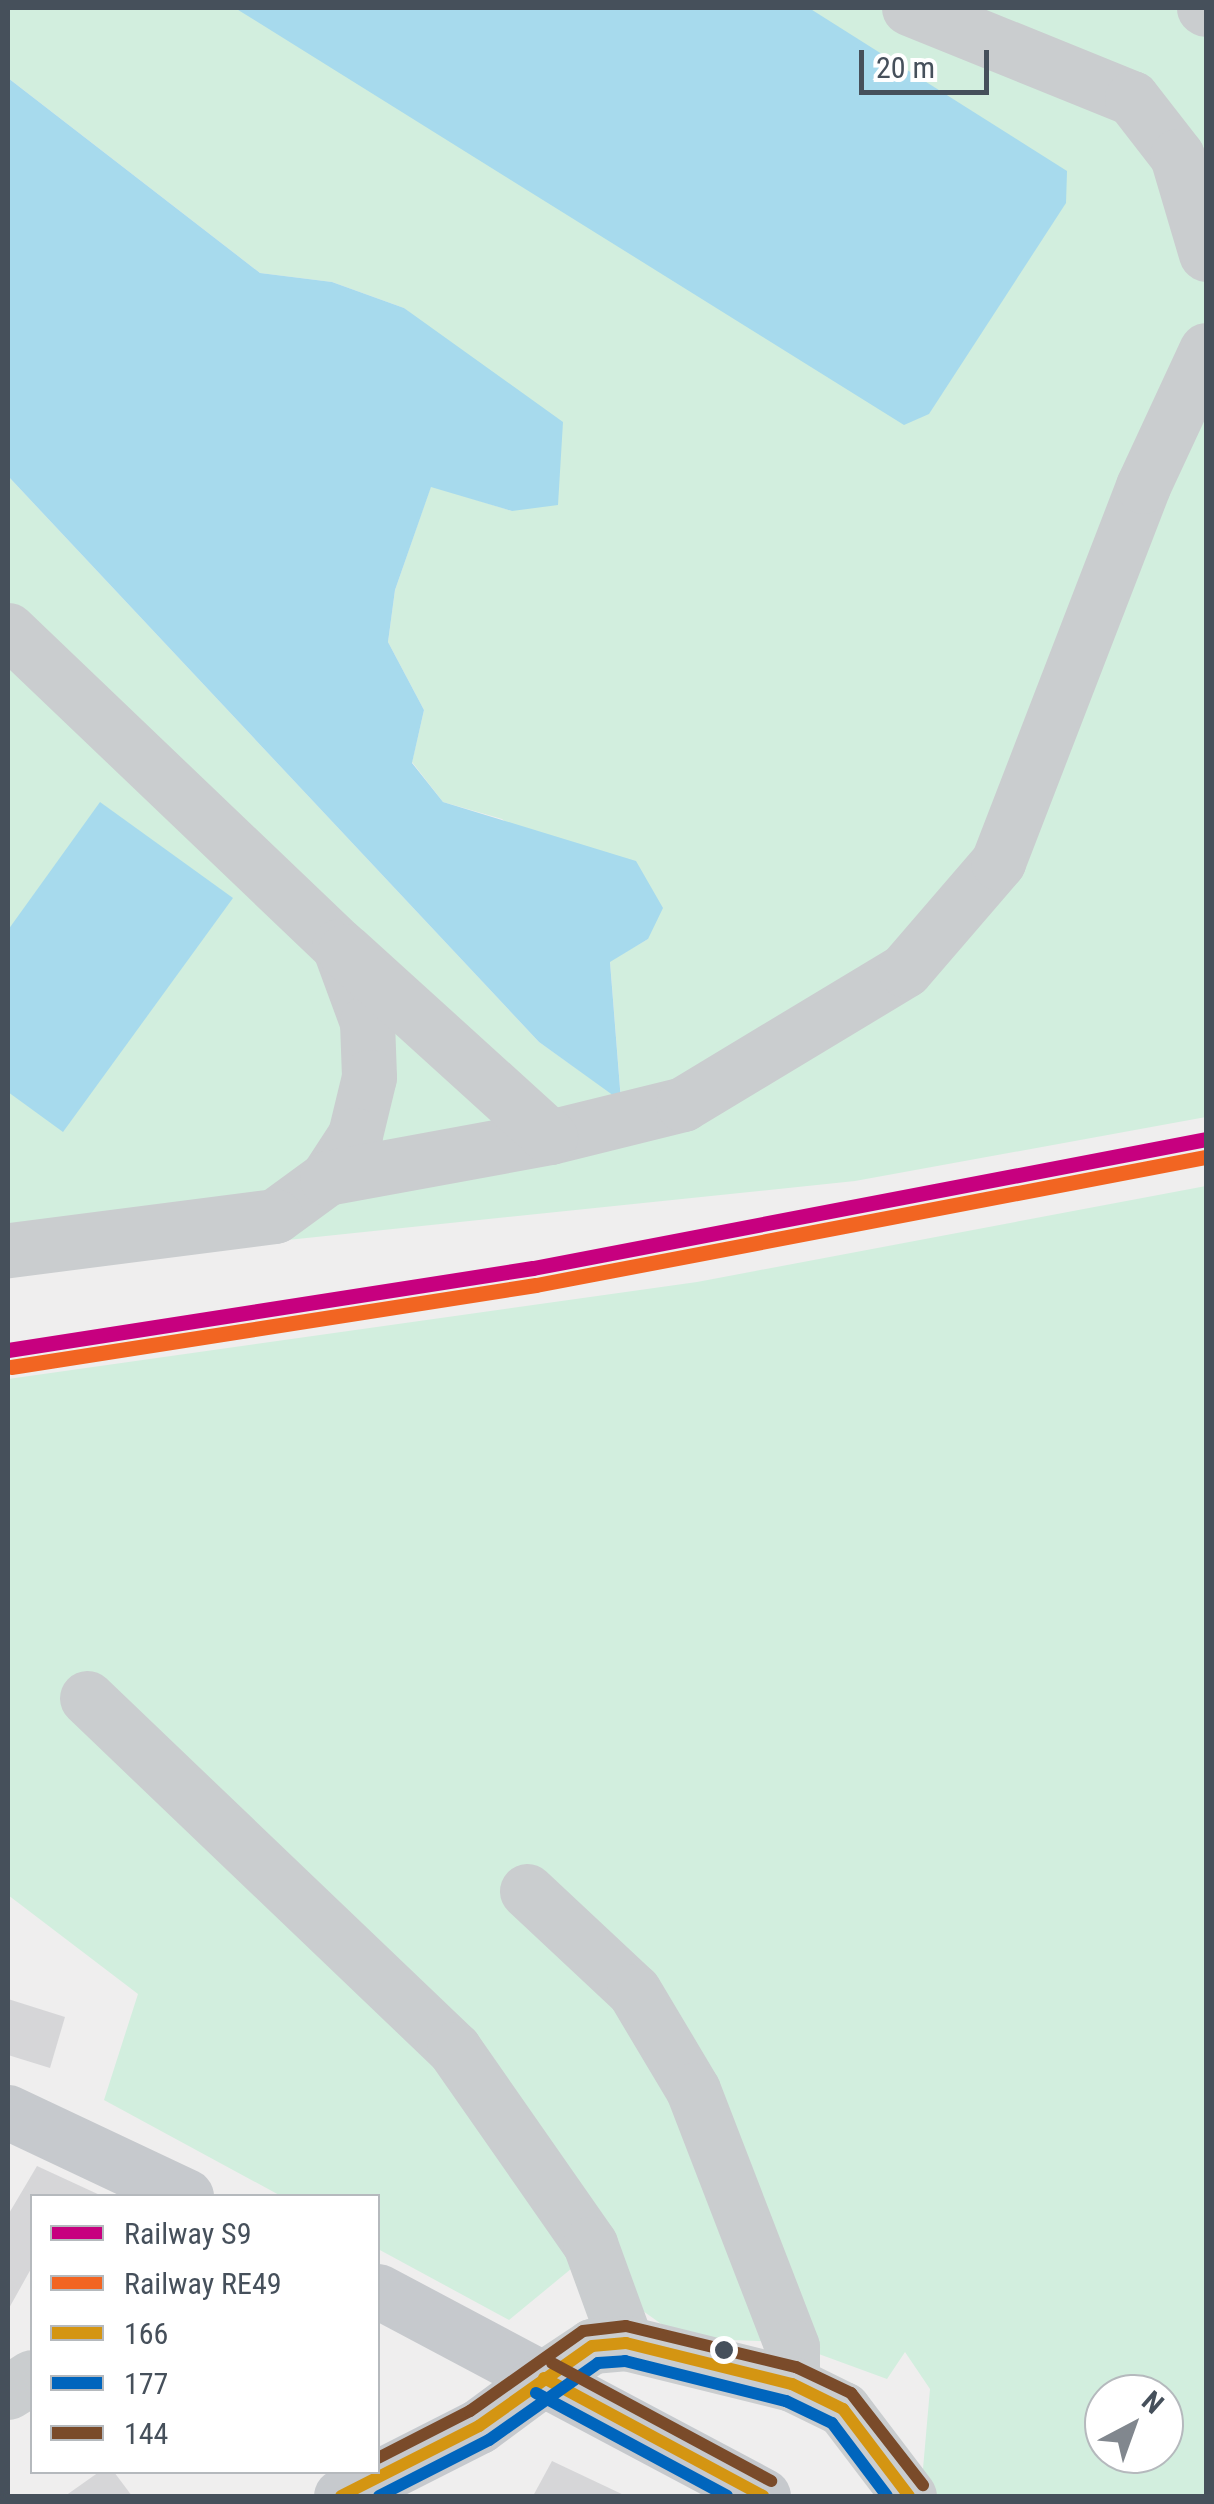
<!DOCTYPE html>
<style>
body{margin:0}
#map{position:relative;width:1214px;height:2504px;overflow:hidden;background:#efeeee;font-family:"Roboto Condensed",sans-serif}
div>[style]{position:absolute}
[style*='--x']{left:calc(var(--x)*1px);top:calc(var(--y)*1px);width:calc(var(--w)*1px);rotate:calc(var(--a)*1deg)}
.green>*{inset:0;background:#d2eede}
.water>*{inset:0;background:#a7daed}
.building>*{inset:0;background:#d6d6d8}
.minor>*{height:55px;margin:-27.5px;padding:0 27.5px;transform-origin:27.5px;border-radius:27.5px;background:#cacdcf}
.major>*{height:55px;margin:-27.5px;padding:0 27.5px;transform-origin:27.5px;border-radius:27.5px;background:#c6c9cd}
.bus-1>*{height:12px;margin:-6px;padding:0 6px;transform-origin:6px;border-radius:6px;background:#d49512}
.bus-2>*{height:12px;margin:-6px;padding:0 6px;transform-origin:6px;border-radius:6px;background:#0065bd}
.bus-3>*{height:12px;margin:-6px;padding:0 6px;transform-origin:6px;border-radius:6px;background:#7a4b2a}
.rail-1>*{height:15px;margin:-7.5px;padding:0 7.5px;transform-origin:7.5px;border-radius:7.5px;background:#c7007f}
.rail-2>*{height:15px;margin:-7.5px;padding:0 7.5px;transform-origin:7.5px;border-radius:7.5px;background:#f26522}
.dots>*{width:28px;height:28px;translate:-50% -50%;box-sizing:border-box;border:5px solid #fff;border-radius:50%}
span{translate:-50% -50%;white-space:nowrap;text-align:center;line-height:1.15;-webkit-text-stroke:8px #fff;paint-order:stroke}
.frame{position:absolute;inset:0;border:10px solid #46505b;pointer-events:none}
.legend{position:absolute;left:30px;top:2194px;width:350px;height:280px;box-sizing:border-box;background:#fff;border:2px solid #b5b9bd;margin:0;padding:12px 18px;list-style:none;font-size:30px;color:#46505b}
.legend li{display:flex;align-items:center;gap:20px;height:50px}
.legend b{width:50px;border:2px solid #b5b9bd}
.north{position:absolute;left:1084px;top:2374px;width:100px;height:100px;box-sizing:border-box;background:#fff;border:2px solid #b5b9bd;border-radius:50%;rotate:41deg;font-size:28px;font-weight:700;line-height:40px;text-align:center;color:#46505b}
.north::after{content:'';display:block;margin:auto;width:35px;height:45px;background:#81878e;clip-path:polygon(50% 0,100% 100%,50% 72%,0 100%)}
.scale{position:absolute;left:859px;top:50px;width:130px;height:45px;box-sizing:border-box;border:5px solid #46505b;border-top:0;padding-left:12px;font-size:30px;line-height:35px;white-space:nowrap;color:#46505b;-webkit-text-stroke:8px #fff;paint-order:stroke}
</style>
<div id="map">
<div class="green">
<i style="clip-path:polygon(8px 8px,1206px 8px,1206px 1117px,855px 1181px,8px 1269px,8px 476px,539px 1042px,621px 1100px,610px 961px,648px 939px,502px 819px,443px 802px,412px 762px,424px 710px,388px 642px,395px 590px,431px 486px,512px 511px,455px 350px,404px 308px,332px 282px,260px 273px,8px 78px)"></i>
<i style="clip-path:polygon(evenodd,1206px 1186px,1206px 2496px,930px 2496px,922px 2480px,930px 2389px,905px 2352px,887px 2379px,786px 2342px,681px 2338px,577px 2264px,509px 2320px,378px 2249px,378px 2196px,281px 2196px,104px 2100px,138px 1994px,8px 1895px,8px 1379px,697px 1282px,1206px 1186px,1104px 2394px,1164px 2394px,1164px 2454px,1104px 2454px,1104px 2394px)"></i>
</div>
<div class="water">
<i style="clip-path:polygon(235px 8px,809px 8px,1067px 171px,1066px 203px,929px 414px,904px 425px)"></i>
<i style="clip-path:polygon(8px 78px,260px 273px,332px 282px,404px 308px,563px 422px,558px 505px,512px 511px,431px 487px,395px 590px,388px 642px,424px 710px,412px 763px,443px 802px,636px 861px,663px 908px,648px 939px,610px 962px,621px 1101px,539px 1042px,8px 476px)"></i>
<i style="clip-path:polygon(100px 802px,233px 898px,63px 1132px,8px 1092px,8px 930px)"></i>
</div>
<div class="building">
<i style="clip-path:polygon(8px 1999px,65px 2017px,50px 2068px,8px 2055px)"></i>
<i style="clip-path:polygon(37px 2166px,102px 2196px,32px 2196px,32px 2267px,8px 2310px,8px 2215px)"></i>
<i style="clip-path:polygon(552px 2461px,626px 2496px,533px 2496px)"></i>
<i style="clip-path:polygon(99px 2472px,114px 2472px,132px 2496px,65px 2496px)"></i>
</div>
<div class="minor">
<i style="--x:909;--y:8;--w:240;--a:22"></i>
<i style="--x:1132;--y:98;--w:73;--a:52.2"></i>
<i style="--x:1177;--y:156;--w:102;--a:73.5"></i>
<i style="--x:1204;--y:8;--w:2;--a:27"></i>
<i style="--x:8;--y:630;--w:458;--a:43.7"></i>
<i style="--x:339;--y:946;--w:81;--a:69.8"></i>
<i style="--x:367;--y:1022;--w:55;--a:87.9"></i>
<i style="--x:369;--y:1077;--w:60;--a:103.6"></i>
<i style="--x:355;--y:1135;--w:51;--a:123.1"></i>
<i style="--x:327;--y:1178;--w:64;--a:143.8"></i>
<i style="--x:275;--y:1216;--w:269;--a:172.7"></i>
<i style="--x:550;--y:1137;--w:137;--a:-13.9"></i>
<i style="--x:683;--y:1104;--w:259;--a:-31.1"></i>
<i style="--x:905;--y:970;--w:143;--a:-49.3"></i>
<i style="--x:998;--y:862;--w:403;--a:-68.9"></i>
<i style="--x:1143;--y:486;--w:150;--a:-65.1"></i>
<i style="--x:327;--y:1178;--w:227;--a:-10.4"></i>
<i style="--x:550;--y:1137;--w:277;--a:-137.8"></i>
<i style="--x:87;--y:1698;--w:508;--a:43.72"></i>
<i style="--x:454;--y:2049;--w:238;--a:55.1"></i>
<i style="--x:590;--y:2244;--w:105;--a:70"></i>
<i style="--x:527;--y:1891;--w:146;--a:43.1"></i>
<i style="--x:634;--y:1991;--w:115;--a:59.2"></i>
<i style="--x:693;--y:2090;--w:275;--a:68.9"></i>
<i style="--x:792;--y:2347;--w:37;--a:90"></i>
<i style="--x:544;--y:2378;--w:58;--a:-33.7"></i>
<i style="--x:592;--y:2346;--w:34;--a:-5"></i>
<i style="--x:626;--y:2343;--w:171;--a:13.9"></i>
<i style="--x:792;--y:2384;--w:57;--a:26.1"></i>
<i style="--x:843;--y:2409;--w:109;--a:52.8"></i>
<i style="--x:8;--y:2392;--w:28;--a:-32"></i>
</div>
<div class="major">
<i style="--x:8;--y:2112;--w:197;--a:25.3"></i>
<i style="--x:378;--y:2291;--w:436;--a:28"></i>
<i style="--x:341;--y:2496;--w:155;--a:-26.9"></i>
<i style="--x:479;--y:2426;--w:81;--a:-36.4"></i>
</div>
<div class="bus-1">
<i style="--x:544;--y:2378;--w:249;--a:28.3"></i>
<i style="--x:341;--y:2496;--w:155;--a:-26.9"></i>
<i style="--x:479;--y:2426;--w:138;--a:-35.3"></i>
<i style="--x:592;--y:2346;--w:34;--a:-5"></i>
<i style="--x:626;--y:2343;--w:171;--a:13.9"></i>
<i style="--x:792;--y:2384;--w:57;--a:26.1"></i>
<i style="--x:843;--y:2409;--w:109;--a:52.8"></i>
</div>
<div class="bus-2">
<i style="--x:536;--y:2393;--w:217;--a:28.3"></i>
<i style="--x:379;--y:2496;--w:123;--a:-27"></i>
<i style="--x:489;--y:2440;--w:133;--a:-35.2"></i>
<i style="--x:598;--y:2363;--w:27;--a:-4"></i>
<i style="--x:625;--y:2361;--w:166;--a:14"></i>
<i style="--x:786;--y:2401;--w:51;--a:25.6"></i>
<i style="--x:832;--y:2423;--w:91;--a:53"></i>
</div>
<div class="bus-3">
<i style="--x:552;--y:2363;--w:249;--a:28.3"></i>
<i style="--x:378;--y:2458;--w:103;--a:-27.1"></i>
<i style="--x:470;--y:2411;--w:138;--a:-35.3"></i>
<i style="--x:583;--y:2331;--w:43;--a:-6.6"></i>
<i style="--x:626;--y:2326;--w:175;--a:13.6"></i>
<i style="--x:796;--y:2367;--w:61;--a:25.3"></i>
<i style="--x:851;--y:2393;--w:117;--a:52"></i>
</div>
<div class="rail-1">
<i style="--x:8;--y:1350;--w:531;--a:-8.88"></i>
<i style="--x:533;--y:1268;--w:685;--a:-10.85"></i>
</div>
<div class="rail-2">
<i style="--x:11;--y:1367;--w:531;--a:-8.88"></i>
<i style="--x:536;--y:1285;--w:682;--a:-10.82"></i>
</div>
<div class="dots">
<i style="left:724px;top:2350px;background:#46505b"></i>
</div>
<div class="frame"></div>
<ul class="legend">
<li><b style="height:12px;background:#c7007f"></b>Railway S9</li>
<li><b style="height:12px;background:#f26522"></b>Railway RE49</li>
<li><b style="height:12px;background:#d49512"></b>166</li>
<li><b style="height:12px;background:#0065bd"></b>177</li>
<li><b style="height:12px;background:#7a4b2a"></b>144</li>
</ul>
<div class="north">N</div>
<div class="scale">20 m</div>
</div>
